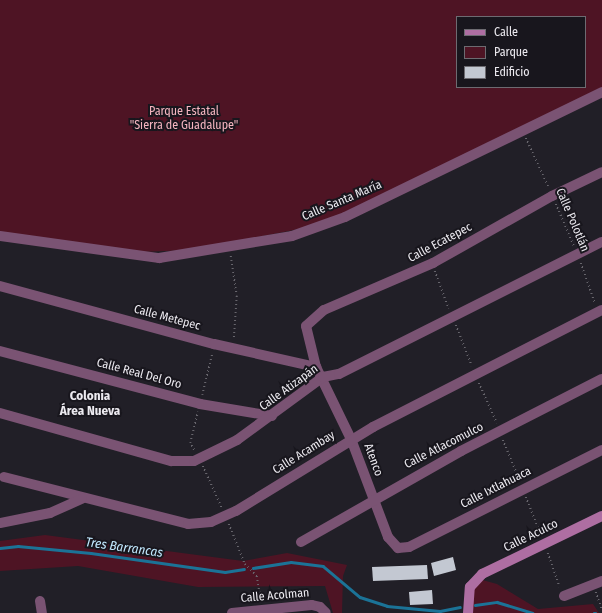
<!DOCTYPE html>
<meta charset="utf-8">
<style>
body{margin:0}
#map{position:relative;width:602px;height:613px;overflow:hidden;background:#211f27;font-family:"Fira Sans Condensed",sans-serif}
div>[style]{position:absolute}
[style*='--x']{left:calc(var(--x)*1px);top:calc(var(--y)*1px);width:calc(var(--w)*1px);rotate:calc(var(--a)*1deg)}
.green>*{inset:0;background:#4e1424}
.stream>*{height:2.5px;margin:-1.25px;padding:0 1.25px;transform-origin:1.25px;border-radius:1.25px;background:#1b7397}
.building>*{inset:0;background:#c3c8d2}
.path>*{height:1.5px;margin-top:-0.75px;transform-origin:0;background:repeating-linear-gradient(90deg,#68666d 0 1px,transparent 0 4px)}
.street>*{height:10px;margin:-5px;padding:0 5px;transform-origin:5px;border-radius:5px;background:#7a5373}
.secondary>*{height:10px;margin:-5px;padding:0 5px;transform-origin:5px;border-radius:5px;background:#ae6ea2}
span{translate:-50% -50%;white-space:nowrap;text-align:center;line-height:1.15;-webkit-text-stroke:4px #18161d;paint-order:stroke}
.park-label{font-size:12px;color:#f5b5c0}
.street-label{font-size:12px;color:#eceaf0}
.neighbourhood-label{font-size:13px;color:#eceaf0;font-weight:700}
.water-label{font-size:13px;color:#c2e9ff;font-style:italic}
.legend{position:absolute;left:456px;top:16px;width:130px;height:72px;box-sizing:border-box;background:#18161d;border:1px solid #6d6b71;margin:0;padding:5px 7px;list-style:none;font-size:12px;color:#eceaf0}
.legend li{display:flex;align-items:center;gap:8px;height:20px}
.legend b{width:20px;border:1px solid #6d6b71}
</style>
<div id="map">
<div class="green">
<i style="clip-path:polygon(evenodd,0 0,602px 0,602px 90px,371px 203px,304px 228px,192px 250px,140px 252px,0 232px,0 0,457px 17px,585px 17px,585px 87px,457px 87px,457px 17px)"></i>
<i style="clip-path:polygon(45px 535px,243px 561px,287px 553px,347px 565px,343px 576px,342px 613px,333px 613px,325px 586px,198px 587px,78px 566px,0 571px,0 541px)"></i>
<i style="clip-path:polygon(475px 578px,497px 584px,538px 609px,593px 604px,599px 613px,469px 613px)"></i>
</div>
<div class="stream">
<i style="--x:0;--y:548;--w:18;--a:-6"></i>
<i style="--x:18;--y:546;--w:73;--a:5.5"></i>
<i style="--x:91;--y:553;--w:135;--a:8.1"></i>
<i style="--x:225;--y:572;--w:19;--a:-9"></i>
<i style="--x:253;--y:568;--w:38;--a:-9"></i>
<i style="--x:291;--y:562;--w:32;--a:7"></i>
<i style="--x:323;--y:566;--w:48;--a:40"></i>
<i style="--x:360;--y:597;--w:28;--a:18"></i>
<i style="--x:387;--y:606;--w:53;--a:5.4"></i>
<i style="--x:440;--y:611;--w:20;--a:-11"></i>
<i style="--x:475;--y:605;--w:22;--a:-8"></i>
<i style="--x:497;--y:602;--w:37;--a:17"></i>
<i style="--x:594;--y:613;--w:2;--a:0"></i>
</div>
<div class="building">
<i style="clip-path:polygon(453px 557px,456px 570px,434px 576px,431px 563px)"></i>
<i style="clip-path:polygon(427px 565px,428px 579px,373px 581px,372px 567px)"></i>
<i style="clip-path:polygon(432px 590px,433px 604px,410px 605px,409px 592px)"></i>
</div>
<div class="path">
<i style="--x:526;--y:138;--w:55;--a:65.3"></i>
<i style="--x:556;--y:204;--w:46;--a:66.8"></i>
<i style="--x:231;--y:256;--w:40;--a:81.5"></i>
<i style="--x:237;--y:296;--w:44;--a:93.9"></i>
<i style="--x:581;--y:263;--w:42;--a:70.7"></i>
<i style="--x:435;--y:271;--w:40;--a:69.8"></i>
<i style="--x:456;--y:325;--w:44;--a:68.7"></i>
<i style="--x:479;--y:383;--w:44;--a:65.8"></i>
<i style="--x:202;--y:395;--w:42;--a:-76.3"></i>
<i style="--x:503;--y:440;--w:44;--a:67.5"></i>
<i style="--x:194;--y:450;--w:8;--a:-120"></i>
<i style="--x:190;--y:443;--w:32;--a:-76"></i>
<i style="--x:203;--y:466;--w:46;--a:65.7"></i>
<i style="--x:526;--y:497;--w:41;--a:68.5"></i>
<i style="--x:229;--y:524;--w:43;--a:68.2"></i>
<i style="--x:245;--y:564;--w:17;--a:45"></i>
<i style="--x:257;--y:576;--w:24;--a:81"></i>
<i style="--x:548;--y:553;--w:36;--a:71"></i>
<i style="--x:596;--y:592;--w:18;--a:71"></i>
</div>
<div class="street">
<i style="--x:0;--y:236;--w:161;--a:7.9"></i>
<i style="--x:159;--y:258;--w:135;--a:-9.4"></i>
<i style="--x:292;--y:236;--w:56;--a:-19.7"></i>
<i style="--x:345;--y:217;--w:286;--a:-25.9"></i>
<i style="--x:0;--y:286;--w:222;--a:15.2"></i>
<i style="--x:214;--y:344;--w:105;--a:12.7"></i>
<i style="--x:316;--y:367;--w:80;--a:64.1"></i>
<i style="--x:351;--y:439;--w:105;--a:69.3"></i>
<i style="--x:388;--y:537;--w:15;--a:48"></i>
<i style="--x:398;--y:548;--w:11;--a:-5"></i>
<i style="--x:409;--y:547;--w:216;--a:-26.7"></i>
<i style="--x:0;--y:351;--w:207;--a:14.8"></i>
<i style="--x:200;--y:404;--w:73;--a:9.5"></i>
<i style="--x:316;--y:367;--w:42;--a:-103.7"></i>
<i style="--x:306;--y:326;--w:24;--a:-42"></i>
<i style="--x:324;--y:310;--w:119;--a:-23.3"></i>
<i style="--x:433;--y:263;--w:137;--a:-29.4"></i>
<i style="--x:552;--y:196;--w:55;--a:-25.6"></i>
<i style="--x:0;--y:413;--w:178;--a:15.7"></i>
<i style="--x:171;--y:461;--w:23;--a:0"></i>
<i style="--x:194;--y:461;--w:48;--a:-26"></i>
<i style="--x:237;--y:440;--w:107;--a:-36.2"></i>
<i style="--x:323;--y:377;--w:16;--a:-11"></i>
<i style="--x:339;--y:374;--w:294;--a:-26.7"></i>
<i style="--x:4;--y:477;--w:190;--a:14.3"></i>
<i style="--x:188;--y:524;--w:23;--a:-5"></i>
<i style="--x:211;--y:522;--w:27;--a:-24"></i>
<i style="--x:236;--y:511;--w:161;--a:-31.5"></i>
<i style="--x:373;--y:427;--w:257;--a:-27.1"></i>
<i style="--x:0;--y:523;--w:51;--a:-11.3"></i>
<i style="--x:50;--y:513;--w:35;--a:-24"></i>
<i style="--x:301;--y:542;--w:184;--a:-29.6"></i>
<i style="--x:461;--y:451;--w:158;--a:-27.1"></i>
<i style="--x:564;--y:596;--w:41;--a:-21.5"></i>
<i style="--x:40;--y:601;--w:12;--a:81"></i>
<i style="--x:232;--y:613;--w:80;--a:-5.7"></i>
<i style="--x:312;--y:605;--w:8;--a:14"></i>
<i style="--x:320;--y:607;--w:8;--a:45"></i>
</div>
<div class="secondary">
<i style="--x:468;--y:613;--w:26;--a:-86"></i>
<i style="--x:470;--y:587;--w:18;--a:-47"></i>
<i style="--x:482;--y:574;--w:133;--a:-25.8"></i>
</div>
<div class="park-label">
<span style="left:184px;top:119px">Parque Estatal<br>"Sierra de Guadalupe"</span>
</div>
<div class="street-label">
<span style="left:342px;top:201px;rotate:-23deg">Calle Santa María</span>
<span style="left:572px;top:220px;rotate:67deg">Calle Polotlán</span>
<span style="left:440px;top:243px;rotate:-28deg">Calle Ecatepec</span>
<span style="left:167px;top:318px;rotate:15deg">Calle Metepec</span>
<span style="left:139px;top:374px;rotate:15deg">Calle Real Del Oro</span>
<span style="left:289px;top:388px;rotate:-36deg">Calle Atizapán</span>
<span style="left:444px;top:446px;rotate:-27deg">Calle Atlacomulco</span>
<span style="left:304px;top:453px;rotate:-32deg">Calle Acambay</span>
<span style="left:373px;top:460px;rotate:70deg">Atenco</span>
<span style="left:496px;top:488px;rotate:-27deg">Calle Ixtlahuaca</span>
<span style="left:531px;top:536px;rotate:-26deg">Calle Aculco</span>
<span style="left:275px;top:596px;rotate:-5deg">Calle Acolman</span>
</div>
<div class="neighbourhood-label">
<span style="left:90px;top:404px">Colonia<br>Área Nueva</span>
</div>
<div class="water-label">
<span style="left:124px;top:548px;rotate:8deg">Tres Barrancas</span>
</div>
<ul class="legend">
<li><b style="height:5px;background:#ae6ea2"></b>Calle</li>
<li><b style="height:11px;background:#4e1424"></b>Parque</li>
<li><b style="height:11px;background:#c3c8d2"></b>Edificio</li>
</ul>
</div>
